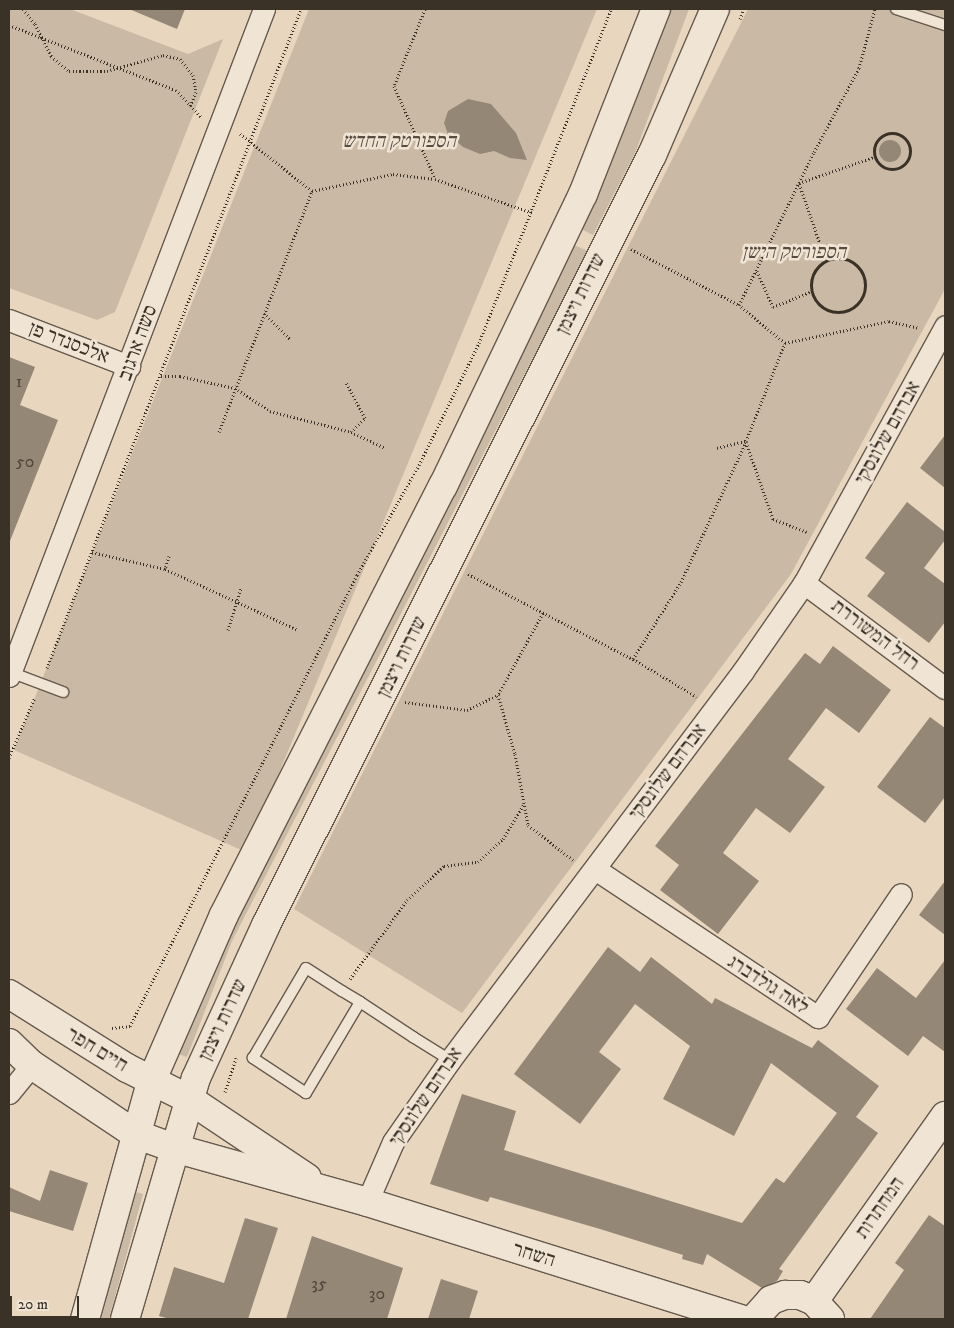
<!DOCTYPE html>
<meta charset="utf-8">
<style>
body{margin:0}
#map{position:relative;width:954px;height:1328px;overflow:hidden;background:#e8d6bf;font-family:"IM FELL DW Pica","Frank Ruhl Libre",serif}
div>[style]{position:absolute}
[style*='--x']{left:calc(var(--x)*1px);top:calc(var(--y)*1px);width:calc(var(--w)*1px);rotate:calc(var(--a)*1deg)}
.green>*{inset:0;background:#cabaa5}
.building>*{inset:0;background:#948776}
.round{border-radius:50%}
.path>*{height:3px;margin-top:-1.5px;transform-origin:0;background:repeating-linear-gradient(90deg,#3a3127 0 1px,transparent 0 3.5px)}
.path>.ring{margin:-1.5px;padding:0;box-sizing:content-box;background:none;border:3px solid #3a3127;border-radius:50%}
.roads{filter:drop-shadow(1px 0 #665a4d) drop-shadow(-1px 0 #665a4d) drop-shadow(0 1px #665a4d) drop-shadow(0 -1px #665a4d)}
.lane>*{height:10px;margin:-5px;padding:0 5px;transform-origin:5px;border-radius:5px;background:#f0e4d5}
.street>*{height:21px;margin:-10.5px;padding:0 10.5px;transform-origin:10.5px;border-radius:10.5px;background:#f0e4d5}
.secondary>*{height:28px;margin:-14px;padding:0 14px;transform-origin:14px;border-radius:14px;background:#f0e4d5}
span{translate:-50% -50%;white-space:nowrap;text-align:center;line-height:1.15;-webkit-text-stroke:5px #f0e4d5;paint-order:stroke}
.number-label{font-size:18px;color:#50463b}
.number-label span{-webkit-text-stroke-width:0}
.park-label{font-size:20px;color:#574c40;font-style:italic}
.street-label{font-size:20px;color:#3a3127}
.frame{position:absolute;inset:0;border:10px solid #3a3127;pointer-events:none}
.scale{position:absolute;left:10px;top:1296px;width:69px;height:22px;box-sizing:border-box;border:2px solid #3a3127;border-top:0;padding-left:6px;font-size:15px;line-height:18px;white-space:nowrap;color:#3a3127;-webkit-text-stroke:4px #f0e4d5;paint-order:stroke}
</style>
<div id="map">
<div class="green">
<i style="clip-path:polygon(9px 9px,70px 9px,188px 54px,223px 39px,115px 312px,97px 320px,9px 288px)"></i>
<i style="clip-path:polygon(309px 9px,597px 9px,246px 852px,14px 750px)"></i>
<i style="clip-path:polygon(665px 9px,689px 9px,635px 153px,593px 235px,581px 229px,592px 192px)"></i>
<i style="clip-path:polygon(748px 9px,945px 9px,945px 289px,791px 574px,462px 1013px,294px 909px)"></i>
<i style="clip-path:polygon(569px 243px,588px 251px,232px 941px,187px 1057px,178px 1054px,220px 947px)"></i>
<i style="clip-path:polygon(136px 1192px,143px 1194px,109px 1319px,101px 1319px)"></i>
</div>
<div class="building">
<i style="clip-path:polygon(129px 9px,185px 9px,177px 29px)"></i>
<i style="clip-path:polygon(468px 99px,491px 104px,516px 133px,527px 160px,510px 158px,494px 151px,480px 154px,463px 147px,448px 134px,444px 123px,448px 111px)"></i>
<i class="round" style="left:879px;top:140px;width:22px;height:22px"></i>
<i style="clip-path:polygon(9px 357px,35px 367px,20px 405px,58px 420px,10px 541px)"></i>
<i style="clip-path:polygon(945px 435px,945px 488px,920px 468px)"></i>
<i style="clip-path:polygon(907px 502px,945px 532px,945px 540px,924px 568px,945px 584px,945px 622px,929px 643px,867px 596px,885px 573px,865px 558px)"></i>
<i style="clip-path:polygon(833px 646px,891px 690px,859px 733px,826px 708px,788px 759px,825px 787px,790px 833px,756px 808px,723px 853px,759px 881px,718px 934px,660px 890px,679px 865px,655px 846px,805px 653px,820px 664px)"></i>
<i style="clip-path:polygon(930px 717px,945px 728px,945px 797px,925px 823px,877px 787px)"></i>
<i style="clip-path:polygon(945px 881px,945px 935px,919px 915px)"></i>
<i style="clip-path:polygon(608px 947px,640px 972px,651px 957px,712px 1004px,715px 998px,812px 1048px,818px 1040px,879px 1086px,856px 1117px,878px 1133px,779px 1269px,783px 1271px,777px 1281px,762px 1288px,707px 1254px,703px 1265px,682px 1259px,683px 1255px,600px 1229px,490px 1197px,488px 1202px,430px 1184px,462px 1094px,516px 1111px,504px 1150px,742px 1223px,776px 1178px,784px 1183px,837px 1113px,771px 1063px,734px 1136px,663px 1099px,690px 1046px,635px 1004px,599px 1052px,621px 1069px,580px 1124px,514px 1074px)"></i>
<i style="clip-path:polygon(945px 960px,945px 1052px,923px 1036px,908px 1056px,846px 1009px,877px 968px,916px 998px)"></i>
<i style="clip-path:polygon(50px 1170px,88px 1183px,73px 1231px,9px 1211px,9px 1187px,40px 1201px)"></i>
<i style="clip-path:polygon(929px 1215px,945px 1226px,945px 1319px,870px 1319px,904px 1270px,895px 1263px)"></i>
<i style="clip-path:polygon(245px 1218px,278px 1228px,248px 1319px,170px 1319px,159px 1316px,174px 1267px,224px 1283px)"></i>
<i style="clip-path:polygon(312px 1236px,403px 1268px,387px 1319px,286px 1319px)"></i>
<i style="clip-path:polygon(441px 1279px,478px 1291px,469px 1319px,428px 1319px)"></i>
</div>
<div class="path">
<i style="--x:23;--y:9;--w:19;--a:51"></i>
<i style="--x:35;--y:24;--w:36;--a:63"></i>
<i style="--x:51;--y:56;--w:23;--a:40"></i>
<i style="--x:69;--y:71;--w:38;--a:0"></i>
<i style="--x:107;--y:71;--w:58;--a:-15.9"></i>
<i style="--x:163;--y:55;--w:17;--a:13"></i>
<i style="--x:180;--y:59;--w:21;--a:51"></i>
<i style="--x:193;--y:75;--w:17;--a:80"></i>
<i style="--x:196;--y:92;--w:15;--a:113"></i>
<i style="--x:425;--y:9;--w:83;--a:111.9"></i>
<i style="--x:394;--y:86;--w:101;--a:66"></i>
<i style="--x:740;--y:19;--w:11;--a:-68"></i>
<i style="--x:9;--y:25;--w:179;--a:21.3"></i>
<i style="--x:176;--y:90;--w:37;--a:47"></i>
<i class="ring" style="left:874px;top:133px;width:33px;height:33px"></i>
<i style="--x:312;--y:191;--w:83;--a:-11.9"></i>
<i style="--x:393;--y:174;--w:42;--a:6.8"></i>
<i style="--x:435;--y:179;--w:104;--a:19.1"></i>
<i style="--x:631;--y:249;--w:122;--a:27.4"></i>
<i class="ring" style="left:811px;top:258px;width:51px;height:51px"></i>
<i style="--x:826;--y:261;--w:83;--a:-109.1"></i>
<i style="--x:799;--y:183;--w:79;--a:-19.1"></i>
<i style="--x:757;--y:271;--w:39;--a:66"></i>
<i style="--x:773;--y:307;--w:42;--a:-22.3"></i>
<i style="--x:264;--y:313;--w:38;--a:45"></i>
<i style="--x:785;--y:343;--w:106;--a:-11.9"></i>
<i style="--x:889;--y:321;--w:31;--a:13"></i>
<i style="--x:161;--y:376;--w:19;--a:0"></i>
<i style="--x:180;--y:376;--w:56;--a:12.3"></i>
<i style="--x:235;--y:388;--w:42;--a:33.3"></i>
<i style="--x:270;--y:411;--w:84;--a:14.5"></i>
<i style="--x:351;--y:432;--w:20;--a:-45"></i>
<i style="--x:365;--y:418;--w:40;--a:-118"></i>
<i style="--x:219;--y:432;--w:258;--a:-68.9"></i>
<i style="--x:312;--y:191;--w:93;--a:-141.5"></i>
<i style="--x:351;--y:432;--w:38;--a:25"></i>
<i style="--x:746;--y:442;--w:82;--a:70.7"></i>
<i style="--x:773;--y:519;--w:36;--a:21"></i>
<i style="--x:717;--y:448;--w:30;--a:-14"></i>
<i style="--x:746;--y:441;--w:105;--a:-68.3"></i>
<i style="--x:785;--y:343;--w:60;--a:-140.4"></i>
<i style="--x:739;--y:305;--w:170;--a:-63.9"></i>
<i style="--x:814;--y:152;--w:95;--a:-61.8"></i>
<i style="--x:859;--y:68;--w:61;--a:-74.8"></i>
<i style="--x:92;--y:552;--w:75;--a:13.1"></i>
<i style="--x:169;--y:556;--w:14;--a:107"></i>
<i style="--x:165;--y:569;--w:146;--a:24.6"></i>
<i style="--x:468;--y:574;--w:186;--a:27.3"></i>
<i style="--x:633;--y:659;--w:91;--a:-58.1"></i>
<i style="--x:681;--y:582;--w:154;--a:-65.1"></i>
<i style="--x:543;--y:613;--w:94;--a:118.8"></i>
<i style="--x:498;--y:695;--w:61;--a:73.9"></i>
<i style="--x:515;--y:754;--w:72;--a:79.6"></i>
<i style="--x:528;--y:825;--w:57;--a:37.9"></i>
<i style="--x:228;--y:630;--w:44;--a:-72.8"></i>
<i style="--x:633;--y:659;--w:74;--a:30.7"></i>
<i style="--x:47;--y:668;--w:706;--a:-68.92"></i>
<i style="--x:405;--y:702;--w:63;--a:7.4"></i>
<i style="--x:467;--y:710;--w:34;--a:-26"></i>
<i style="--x:9;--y:758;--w:66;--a:-66.9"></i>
<i style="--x:350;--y:979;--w:97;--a:-54.2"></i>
<i style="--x:407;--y:900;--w:50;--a:-42.6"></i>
<i style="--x:444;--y:866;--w:34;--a:-7"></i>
<i style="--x:478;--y:862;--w:34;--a:-43"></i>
<i style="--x:503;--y:839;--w:41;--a:-59"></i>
<i style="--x:112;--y:1028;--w:18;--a:-6"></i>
<i style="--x:130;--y:1026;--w:505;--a:-63.28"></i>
<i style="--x:357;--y:575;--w:126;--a:-60.6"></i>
<i style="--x:419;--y:465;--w:136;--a:-63.8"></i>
<i style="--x:479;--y:343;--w:359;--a:-68.4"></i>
<i style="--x:225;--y:1092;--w:36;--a:-72"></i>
</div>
<div class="roads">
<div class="lane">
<i style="--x:896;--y:9;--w:52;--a:18.1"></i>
<i style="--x:10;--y:672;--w:57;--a:20.7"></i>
<i style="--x:360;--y:1002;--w:106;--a:120.7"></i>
<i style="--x:306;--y:1093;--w:64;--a:-146.6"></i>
<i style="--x:253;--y:1058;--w:104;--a:-59.5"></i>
<i style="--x:306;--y:968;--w:43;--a:32.6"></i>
<i style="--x:342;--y:991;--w:21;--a:31"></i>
<i style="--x:360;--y:1002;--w:64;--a:33.4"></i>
<i style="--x:413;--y:1037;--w:44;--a:31.9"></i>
</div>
<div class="street">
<i style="--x:9;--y:320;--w:129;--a:21"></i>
<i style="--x:804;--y:583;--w:176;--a:36.7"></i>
<i style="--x:9;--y:676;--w:714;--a:-69.08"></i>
<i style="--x:595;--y:869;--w:268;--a:33.6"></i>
<i style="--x:818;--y:1017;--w:148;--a:-56"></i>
<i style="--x:9;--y:1093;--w:36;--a:-51"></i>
<i style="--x:367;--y:1202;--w:65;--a:-66.6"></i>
<i style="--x:393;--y:1142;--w:100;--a:-55.2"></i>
<i style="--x:450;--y:1060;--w:487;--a:-53"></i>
<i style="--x:743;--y:671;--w:107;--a:-55.3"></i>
<i style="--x:804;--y:583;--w:293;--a:-61.2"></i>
</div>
<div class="secondary">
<i style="--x:9;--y:994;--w:139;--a:32.1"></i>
<i style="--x:127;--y:1068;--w:69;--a:26.6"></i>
<i style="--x:189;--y:1099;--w:142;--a:33.8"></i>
<i style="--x:9;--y:1043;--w:32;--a:44"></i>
<i style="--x:32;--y:1065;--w:124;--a:33.8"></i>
<i style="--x:135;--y:1134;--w:41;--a:19.7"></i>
<i style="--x:174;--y:1148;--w:200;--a:15.6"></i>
<i style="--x:367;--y:1202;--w:391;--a:17.4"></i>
<i style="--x:814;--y:1301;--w:227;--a:-54.7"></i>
<i style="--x:85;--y:1319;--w:246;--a:-74.4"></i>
<i style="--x:151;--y:1082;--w:182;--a:-66.4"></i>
<i style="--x:224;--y:915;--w:482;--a:-63"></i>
<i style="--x:443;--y:486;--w:324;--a:-64.4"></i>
<i style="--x:583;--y:194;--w:199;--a:-68.5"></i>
<i style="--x:125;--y:1319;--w:251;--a:-73.6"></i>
<i style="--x:196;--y:1078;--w:168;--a:-65.4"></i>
<i style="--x:266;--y:925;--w:861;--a:-63.38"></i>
<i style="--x:652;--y:155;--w:159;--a:-66.7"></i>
<i style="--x:754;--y:1319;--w:25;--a:-48"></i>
<i style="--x:771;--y:1300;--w:15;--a:-20"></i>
<i style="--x:785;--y:1295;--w:15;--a:0"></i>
<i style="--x:800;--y:1295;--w:15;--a:23"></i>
<i style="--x:814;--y:1301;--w:24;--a:48"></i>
</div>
</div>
<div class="number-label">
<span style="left:19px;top:382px">1</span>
<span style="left:25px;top:462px">50</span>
<span style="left:319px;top:1284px">35</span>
<span style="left:377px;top:1294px">30</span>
</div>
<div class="park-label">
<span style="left:399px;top:141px">הספורטק החדש</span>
<span style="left:794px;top:252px">הספורטק הישן</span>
</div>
<div class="street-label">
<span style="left:581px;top:294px;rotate:-64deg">שדרות ויצמן</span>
<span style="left:69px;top:343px;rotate:21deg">אלכסנדר פן</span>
<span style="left:138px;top:343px;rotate:-70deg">סשה ארגוב</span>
<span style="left:888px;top:433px;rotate:-61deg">אברהם שלונסקי</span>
<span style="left:875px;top:635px;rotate:37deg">רחל המשוררת</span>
<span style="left:402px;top:657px;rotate:-64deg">שדרות ויצמן</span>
<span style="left:668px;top:772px;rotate:-53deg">אברהם שלונסקי</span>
<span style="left:768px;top:985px;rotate:33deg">לאה גולדברג</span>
<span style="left:223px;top:1020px;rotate:-65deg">שדרות ויצמן</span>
<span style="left:97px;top:1050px;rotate:31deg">חיים חפר</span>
<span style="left:426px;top:1097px;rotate:-56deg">אברהם שלונסקי</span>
<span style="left:880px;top:1208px;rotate:-55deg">המחתרות</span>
<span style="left:534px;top:1255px;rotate:17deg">השחר</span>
</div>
<div class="frame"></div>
<div class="scale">20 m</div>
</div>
